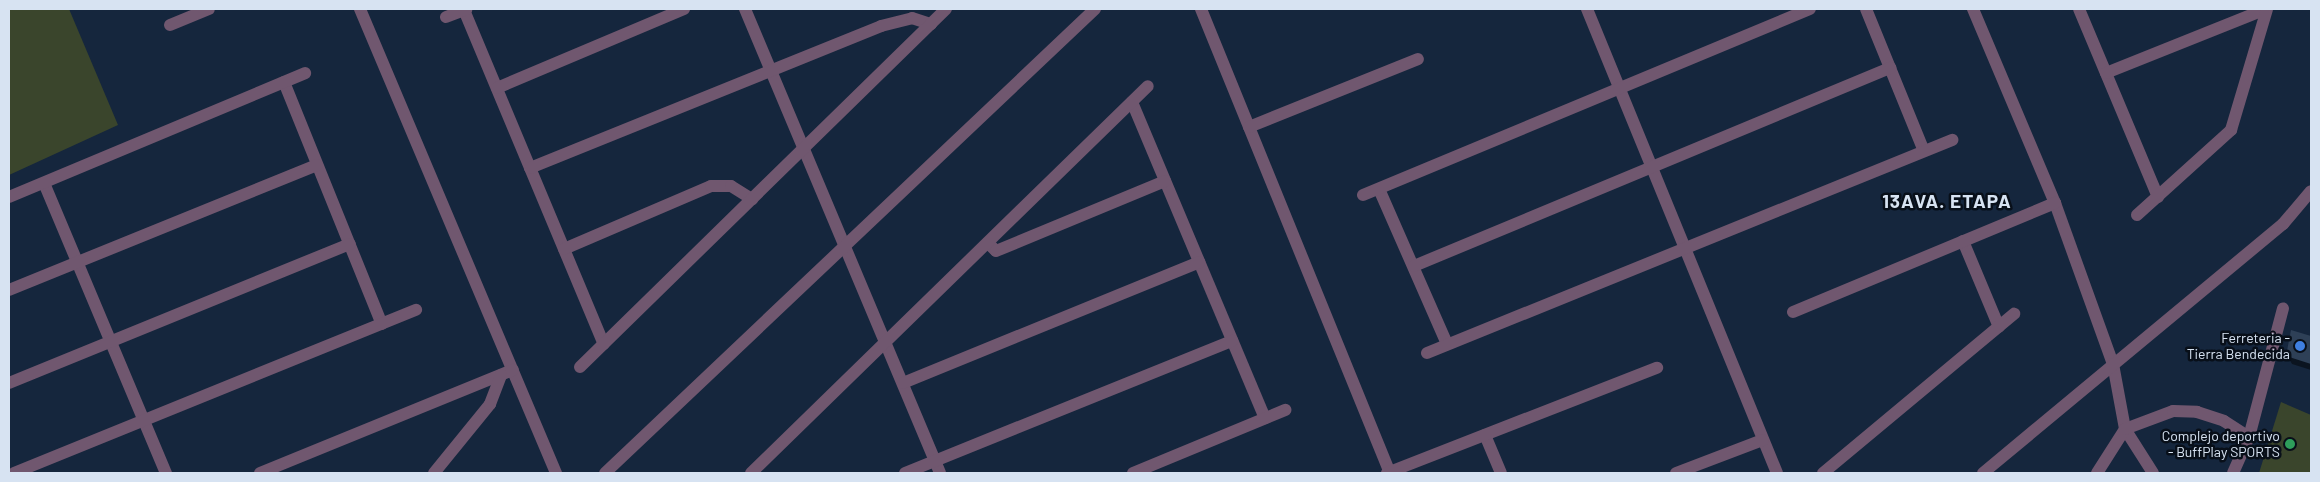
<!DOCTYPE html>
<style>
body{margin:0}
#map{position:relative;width:2320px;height:482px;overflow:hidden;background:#15263d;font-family:Barlow,sans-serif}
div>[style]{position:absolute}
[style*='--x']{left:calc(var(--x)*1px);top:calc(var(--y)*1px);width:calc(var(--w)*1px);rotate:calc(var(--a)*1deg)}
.green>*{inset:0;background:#3a452c}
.shadow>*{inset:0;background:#0007}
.building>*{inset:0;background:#2e4057}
.minor>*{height:12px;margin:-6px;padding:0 6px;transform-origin:6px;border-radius:6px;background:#70576f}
.dots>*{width:14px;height:14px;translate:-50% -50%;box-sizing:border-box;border:2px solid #080f19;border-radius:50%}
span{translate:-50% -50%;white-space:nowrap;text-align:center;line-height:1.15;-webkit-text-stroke:5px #080f19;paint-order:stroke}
.poi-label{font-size:14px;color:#d7e3f2}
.right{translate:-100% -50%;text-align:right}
.district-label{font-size:19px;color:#d7e3f2;font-weight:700;letter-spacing:1px}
.frame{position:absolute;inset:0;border:10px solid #d7e3f2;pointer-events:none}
</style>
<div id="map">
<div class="green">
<i style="clip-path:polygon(9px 9px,69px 9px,118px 125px,9px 175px)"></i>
<i style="clip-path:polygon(2281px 402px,2311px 415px,2311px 473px,2259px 473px)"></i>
</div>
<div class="shadow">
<i style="clip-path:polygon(2292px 331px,2311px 338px,2311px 370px,2292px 364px,2287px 355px)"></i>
</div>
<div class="building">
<i style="clip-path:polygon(2291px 330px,2311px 336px,2311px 364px,2286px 356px)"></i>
</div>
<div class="minor">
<i style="--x:360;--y:9;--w:504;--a:67.1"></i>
<i style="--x:745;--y:9;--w:503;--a:67.2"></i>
<i style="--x:1201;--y:9;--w:501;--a:67.84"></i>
<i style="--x:1587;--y:9;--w:501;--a:67.73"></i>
<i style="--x:1866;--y:9;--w:153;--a:67.8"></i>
<i style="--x:1973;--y:9;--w:211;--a:67.1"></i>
<i style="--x:2055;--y:203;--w:171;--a:70.2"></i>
<i style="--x:2113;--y:364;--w:66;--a:79.5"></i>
<i style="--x:2125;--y:429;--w:52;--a:57.5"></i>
<i style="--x:2079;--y:9;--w:204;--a:67.2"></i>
<i style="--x:464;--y:10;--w:362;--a:67.3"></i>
<i style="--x:446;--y:17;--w:22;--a:-21"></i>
<i style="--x:170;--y:25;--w:42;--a:-22.3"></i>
<i style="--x:2106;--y:73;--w:172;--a:-21.8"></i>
<i style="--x:284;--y:82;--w:261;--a:68"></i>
<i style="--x:497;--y:88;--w:203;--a:-22.9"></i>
<i style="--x:1132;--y:102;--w:343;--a:67.2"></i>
<i style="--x:1249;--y:127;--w:182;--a:-21.9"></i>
<i style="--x:530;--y:168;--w:379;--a:-22"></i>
<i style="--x:881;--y:26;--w:32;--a:-14"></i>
<i style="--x:912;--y:18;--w:20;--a:18"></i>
<i style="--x:44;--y:183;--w:315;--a:67.2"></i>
<i style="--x:1379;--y:189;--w:169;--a:66.3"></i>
<i style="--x:1363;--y:195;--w:484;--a:-22.6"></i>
<i style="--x:9;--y:197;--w:321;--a:-22.7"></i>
<i style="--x:2137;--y:215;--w:127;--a:-42.1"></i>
<i style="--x:2231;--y:130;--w:126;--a:-73.4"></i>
<i style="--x:1963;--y:241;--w:93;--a:67.3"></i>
<i style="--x:988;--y:243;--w:11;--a:45"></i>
<i style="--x:996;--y:251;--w:183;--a:-22.5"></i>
<i style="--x:564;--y:249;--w:160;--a:-23.2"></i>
<i style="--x:711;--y:186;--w:20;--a:0"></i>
<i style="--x:731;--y:186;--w:25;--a:32"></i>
<i style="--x:1414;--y:266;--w:516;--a:-22.59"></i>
<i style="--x:9;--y:290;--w:332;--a:-22.1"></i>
<i style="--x:1793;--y:312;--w:284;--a:-22.6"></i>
<i style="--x:1427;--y:353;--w:567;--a:-22.08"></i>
<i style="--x:580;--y:367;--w:512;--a:-44.37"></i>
<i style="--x:9;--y:383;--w:368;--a:-22.2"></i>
<i style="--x:903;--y:383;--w:320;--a:-22.2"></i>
<i style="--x:1485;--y:435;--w:41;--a:67.2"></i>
<i style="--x:14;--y:473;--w:434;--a:-22.1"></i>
<i style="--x:260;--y:473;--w:273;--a:-22.2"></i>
<i style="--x:434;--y:473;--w:89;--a:-50.9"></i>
<i style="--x:490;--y:404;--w:31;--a:-69"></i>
<i style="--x:605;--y:473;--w:675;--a:-43.44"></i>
<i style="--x:751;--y:473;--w:554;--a:-44.27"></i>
<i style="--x:905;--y:473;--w:353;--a:-22"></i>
<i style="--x:1133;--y:473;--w:165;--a:-22.5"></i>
<i style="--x:1387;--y:473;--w:290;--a:-21.3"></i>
<i style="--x:1676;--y:473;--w:93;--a:-20.8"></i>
<i style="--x:1823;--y:473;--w:249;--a:-39.8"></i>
<i style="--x:1983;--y:473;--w:390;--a:-39.7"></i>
<i style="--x:2283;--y:224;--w:43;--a:-49.7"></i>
<i style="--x:2097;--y:473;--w:52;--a:-57.5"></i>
<i style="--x:2125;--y:429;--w:51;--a:-20.6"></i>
<i style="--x:2173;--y:411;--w:24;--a:2"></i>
<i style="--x:2197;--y:412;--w:28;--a:18"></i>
<i style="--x:2224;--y:421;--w:30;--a:33"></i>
<i style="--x:2233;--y:473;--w:39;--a:-66"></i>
<i style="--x:2249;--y:437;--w:133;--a:-75.2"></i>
</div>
<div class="dots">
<i style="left:2300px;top:346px;background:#3f7fe0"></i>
<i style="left:2290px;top:444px;background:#2e9e5b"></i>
</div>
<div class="poi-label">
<span class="right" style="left:2290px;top:346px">Ferreteria -<br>Tierra Bendecida</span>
<span class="right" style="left:2280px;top:444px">Complejo deportivo<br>- BuffPlay SPORTS</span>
</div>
<div class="district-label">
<span style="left:1947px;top:201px">13AVA. ETAPA</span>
</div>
<div class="frame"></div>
</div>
